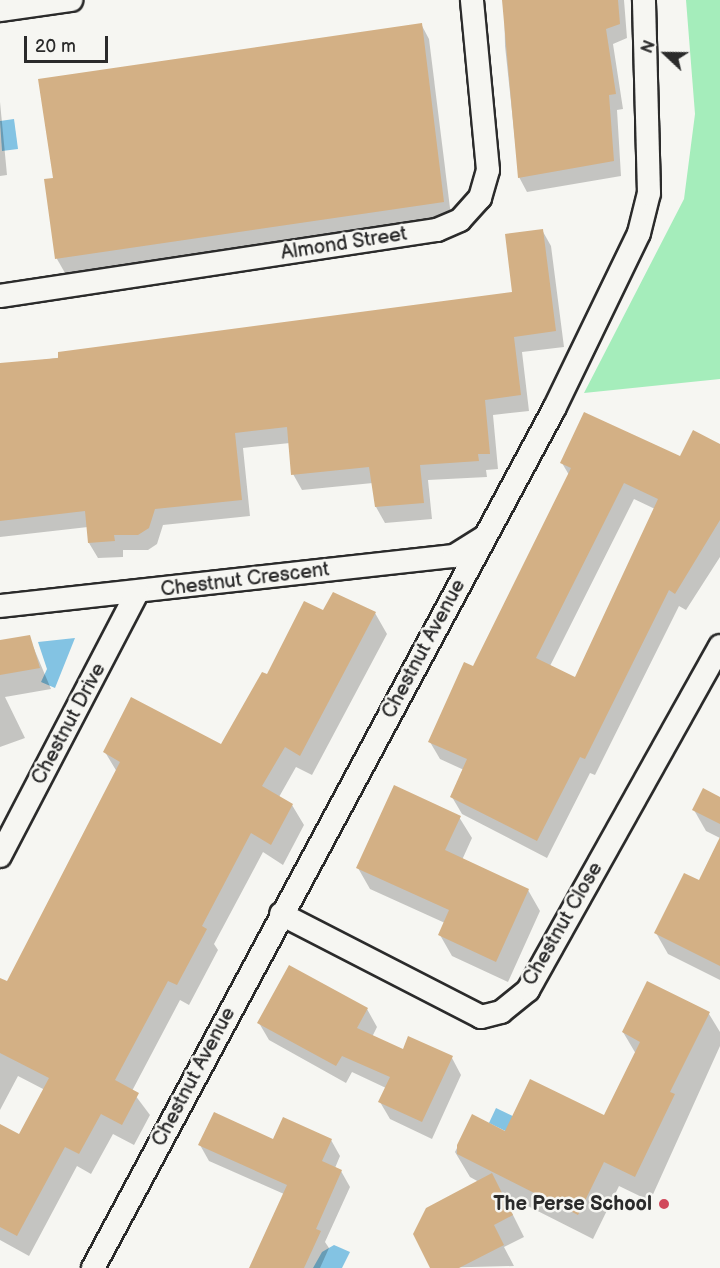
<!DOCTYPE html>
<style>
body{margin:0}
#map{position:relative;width:720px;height:1268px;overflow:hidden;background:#f6f6f2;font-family:"Balsamiq Sans",sans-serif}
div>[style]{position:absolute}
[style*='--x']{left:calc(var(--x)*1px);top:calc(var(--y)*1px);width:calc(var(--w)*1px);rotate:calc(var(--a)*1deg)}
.green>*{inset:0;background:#a5edbb}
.water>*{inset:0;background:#83c3e3}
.shadow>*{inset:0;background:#0003}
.building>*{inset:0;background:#d3b085}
.roads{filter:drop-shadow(2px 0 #2b2b2b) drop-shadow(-2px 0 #2b2b2b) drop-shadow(0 2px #2b2b2b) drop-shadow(0 -2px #2b2b2b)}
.minor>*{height:22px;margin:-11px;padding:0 11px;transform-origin:11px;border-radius:11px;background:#f6f6f2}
.dots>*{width:16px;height:16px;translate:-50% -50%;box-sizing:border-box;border:3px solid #f6f6f2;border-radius:50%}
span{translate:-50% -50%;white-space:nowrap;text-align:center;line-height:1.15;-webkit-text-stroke:5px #f6f6f2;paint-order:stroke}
.street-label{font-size:20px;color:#2b2b2b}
.poi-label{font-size:20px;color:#2b2b2b;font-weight:700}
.right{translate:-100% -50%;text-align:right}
.north{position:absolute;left:636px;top:24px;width:60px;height:60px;-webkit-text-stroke:4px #f6f6f2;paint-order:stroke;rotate:292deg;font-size:16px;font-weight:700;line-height:24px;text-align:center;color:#2b2b2b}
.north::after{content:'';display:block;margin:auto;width:21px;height:27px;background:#2b2b2b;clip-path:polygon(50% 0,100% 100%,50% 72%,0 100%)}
.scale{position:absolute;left:24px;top:36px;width:84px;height:27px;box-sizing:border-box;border:3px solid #2b2b2b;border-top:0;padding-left:8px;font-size:18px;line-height:21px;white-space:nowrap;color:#2b2b2b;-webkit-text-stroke:4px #f6f6f2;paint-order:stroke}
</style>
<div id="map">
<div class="green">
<i style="clip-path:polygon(686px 0,720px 0,720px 379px,584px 393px,684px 199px,695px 114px)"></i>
</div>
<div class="water">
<i style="clip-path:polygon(14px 119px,18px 149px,2px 151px,0 121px)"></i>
<i style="clip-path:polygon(75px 638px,55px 688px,41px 682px,47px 669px,38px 642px)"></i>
<i style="clip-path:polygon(496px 1108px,586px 1152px,579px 1167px,489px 1123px)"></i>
<i style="clip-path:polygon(334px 1245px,350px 1252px,342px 1268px,313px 1268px,322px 1252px)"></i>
</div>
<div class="shadow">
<i style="clip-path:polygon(504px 0,624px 0,627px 38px,613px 44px,623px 109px,617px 110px,621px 176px,527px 192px,519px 177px,505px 46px)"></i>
<i style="clip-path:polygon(421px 24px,429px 39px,451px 216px,65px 273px,57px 259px,47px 186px)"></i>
<i style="clip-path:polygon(0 102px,7px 175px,0 176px)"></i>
<i style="clip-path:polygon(542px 230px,551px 246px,564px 347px,522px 352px,529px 411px,493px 415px,498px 469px,486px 470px,487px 477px,428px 480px,432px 519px,385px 523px,376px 507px,373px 483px,302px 490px,293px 474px,290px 443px,243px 448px,250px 516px,163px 525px,157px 544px,148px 550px,123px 550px,123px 557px,98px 558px,89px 543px,88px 527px,0 537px,0 366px,514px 293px)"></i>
<i style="clip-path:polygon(evenodd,720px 446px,720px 557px,686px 610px,679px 606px,595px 775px,590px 773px,547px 858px,462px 814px,452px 797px,464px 770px,440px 759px,430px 742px,474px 668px,569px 475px,562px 463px,680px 458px,720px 446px,634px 499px,655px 509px,576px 679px,550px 666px,634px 499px)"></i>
<i style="clip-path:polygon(324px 612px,375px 613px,387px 634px,312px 775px,296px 767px,279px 797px,292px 805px,304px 825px,283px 865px,263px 852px,214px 944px,218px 950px,189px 1005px,180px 1000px,132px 1091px,150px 1115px,134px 1145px,113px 1134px,91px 1174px,77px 1166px,29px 1256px,0 1240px,0 1125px,20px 1136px,45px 1090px,18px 1076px,0 1110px,0 988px,7px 983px,117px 772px,105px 752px,221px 746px,268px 676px)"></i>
<i style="clip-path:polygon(29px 637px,51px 689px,5px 697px,25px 738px,0 747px,0 642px)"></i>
<i style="clip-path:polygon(720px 798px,720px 838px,706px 831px,694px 810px)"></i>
<i style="clip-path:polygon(459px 817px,472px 838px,462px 860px,528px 890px,540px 911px,508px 982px,452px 956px,440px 935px,445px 923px,370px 889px,358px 868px)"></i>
<i style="clip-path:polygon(720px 841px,720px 980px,668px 954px,656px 933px,699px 882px)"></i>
<i style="clip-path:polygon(290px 967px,367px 1009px,377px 1027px,372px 1037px,403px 1051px,452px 1058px,461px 1075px,432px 1139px,390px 1119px,380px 1102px,386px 1088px,352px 1072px,346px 1083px,269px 1040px,259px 1023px)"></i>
<i style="clip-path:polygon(709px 1014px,720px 1032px,720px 1046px,650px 1201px,619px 1186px,593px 1239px,502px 1193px,524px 1237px,504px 1247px,514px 1266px,432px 1268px,479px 1182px,470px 1177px,455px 1152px,473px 1116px,506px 1133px,605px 1117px,636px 1054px,623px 1032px)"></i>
<i style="clip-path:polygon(331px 1140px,340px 1156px,335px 1168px,341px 1171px,350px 1187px,325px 1242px,329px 1248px,320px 1268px,251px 1268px,284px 1194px,209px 1161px,200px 1145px)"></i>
</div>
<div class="building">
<i style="clip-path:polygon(502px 0,618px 0,620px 24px,606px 29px,616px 94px,609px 95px,614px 161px,518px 178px)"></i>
<i style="clip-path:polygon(422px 23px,444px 202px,55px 259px,44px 179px,53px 178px,38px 79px)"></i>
<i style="clip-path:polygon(543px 229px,556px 331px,514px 337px,521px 395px,485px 400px,490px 454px,478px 454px,479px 461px,420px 465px,424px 503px,375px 507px,369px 467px,291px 475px,287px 427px,235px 433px,242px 500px,155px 509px,149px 528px,138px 535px,114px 535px,115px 541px,88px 543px,85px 511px,0 521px,0 363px,58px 358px,58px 352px,512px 292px,505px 234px)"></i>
<i style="clip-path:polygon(evenodd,584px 412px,680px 456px,693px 430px,720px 444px,720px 520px,675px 594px,669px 590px,585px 759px,580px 757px,537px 841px,450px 797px,467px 759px,428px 742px,464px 662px,473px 666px,571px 468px,560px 463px,584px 412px,624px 483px,658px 499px,575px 677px,536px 658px,624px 483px)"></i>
<i style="clip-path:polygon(333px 592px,376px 612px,300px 756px,285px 747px,262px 786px,293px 804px,271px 845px,251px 833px,202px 926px,207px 929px,177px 985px,168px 981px,115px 1080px,139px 1093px,122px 1125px,101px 1114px,79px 1154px,65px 1147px,17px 1236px,0 1227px,0 1124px,19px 1134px,49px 1078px,0 1053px,0 978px,7px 981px,120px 762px,103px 752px,131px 697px,221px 744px,262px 672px,267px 674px,304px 601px,323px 610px)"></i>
<i style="clip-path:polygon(30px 635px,40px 668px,0 675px,0 640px)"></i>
<i style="clip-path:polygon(394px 785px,461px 816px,445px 850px,529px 889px,496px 962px,438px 935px,449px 910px,356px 868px)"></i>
<i style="clip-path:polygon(703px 788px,720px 797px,720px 824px,692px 810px)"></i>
<i style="clip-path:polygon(720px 837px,720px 966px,654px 933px,684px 873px,699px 880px)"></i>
<i style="clip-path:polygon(289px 965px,368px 1008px,357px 1028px,403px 1049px,408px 1036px,453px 1056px,422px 1122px,378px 1102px,390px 1077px,342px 1056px,336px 1066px,257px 1023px)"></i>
<i style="clip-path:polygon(647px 981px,710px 1012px,670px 1092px,675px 1094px,635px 1177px,604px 1162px,578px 1215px,457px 1154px,457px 1145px,472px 1114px,505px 1131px,530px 1079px,604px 1115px,640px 1042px,622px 1032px)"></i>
<i style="clip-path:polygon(214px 1112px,273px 1139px,283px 1117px,332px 1139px,322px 1161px,342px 1170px,316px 1229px,321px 1231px,304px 1268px,249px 1268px,287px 1185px,198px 1145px)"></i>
<i style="clip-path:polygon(492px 1173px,513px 1215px,494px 1225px,504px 1245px,459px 1268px,430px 1268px,413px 1234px,426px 1208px)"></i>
</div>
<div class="roads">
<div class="minor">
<i style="--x:0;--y:10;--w:72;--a:-8"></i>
<i style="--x:0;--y:296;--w:442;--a:-8.6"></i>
<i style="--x:437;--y:230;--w:25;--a:-23"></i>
<i style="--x:460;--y:220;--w:30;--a:-48"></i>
<i style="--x:480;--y:198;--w:29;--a:-74"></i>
<i style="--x:488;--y:170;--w:171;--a:-95.4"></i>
<i style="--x:0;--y:606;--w:457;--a:-6.3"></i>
<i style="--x:454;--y:556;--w:34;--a:-32"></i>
<i style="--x:0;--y:856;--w:297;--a:-62.5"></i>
<i style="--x:281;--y:914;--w:225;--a:27.2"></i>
<i style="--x:481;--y:1017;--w:21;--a:-14"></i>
<i style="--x:501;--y:1012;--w:35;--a:-39"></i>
<i style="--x:528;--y:990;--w:394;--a:-60.8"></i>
<i style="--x:93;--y:1268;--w:975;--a:-61.78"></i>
<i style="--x:554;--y:409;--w:195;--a:-64.2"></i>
<i style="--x:639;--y:233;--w:41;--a:-76"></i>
<i style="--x:649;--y:193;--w:193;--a:-91.5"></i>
</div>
</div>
<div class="dots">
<i style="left:664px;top:1204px;background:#d1495b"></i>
</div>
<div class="street-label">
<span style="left:344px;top:244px;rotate:-9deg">Almond Street</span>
<span style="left:245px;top:580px;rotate:-7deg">Chestnut Crescent</span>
<span style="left:424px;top:649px;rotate:-62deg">Chestnut Avenue</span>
<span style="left:69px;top:724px;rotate:-62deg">Chestnut Drive</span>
<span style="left:563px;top:924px;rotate:-60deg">Chestnut Close</span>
<span style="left:194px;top:1077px;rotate:-62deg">Chestnut Avenue</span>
</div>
<div class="poi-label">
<span class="right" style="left:652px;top:1204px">The Perse School</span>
</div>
<div class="north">N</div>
<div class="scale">20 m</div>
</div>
